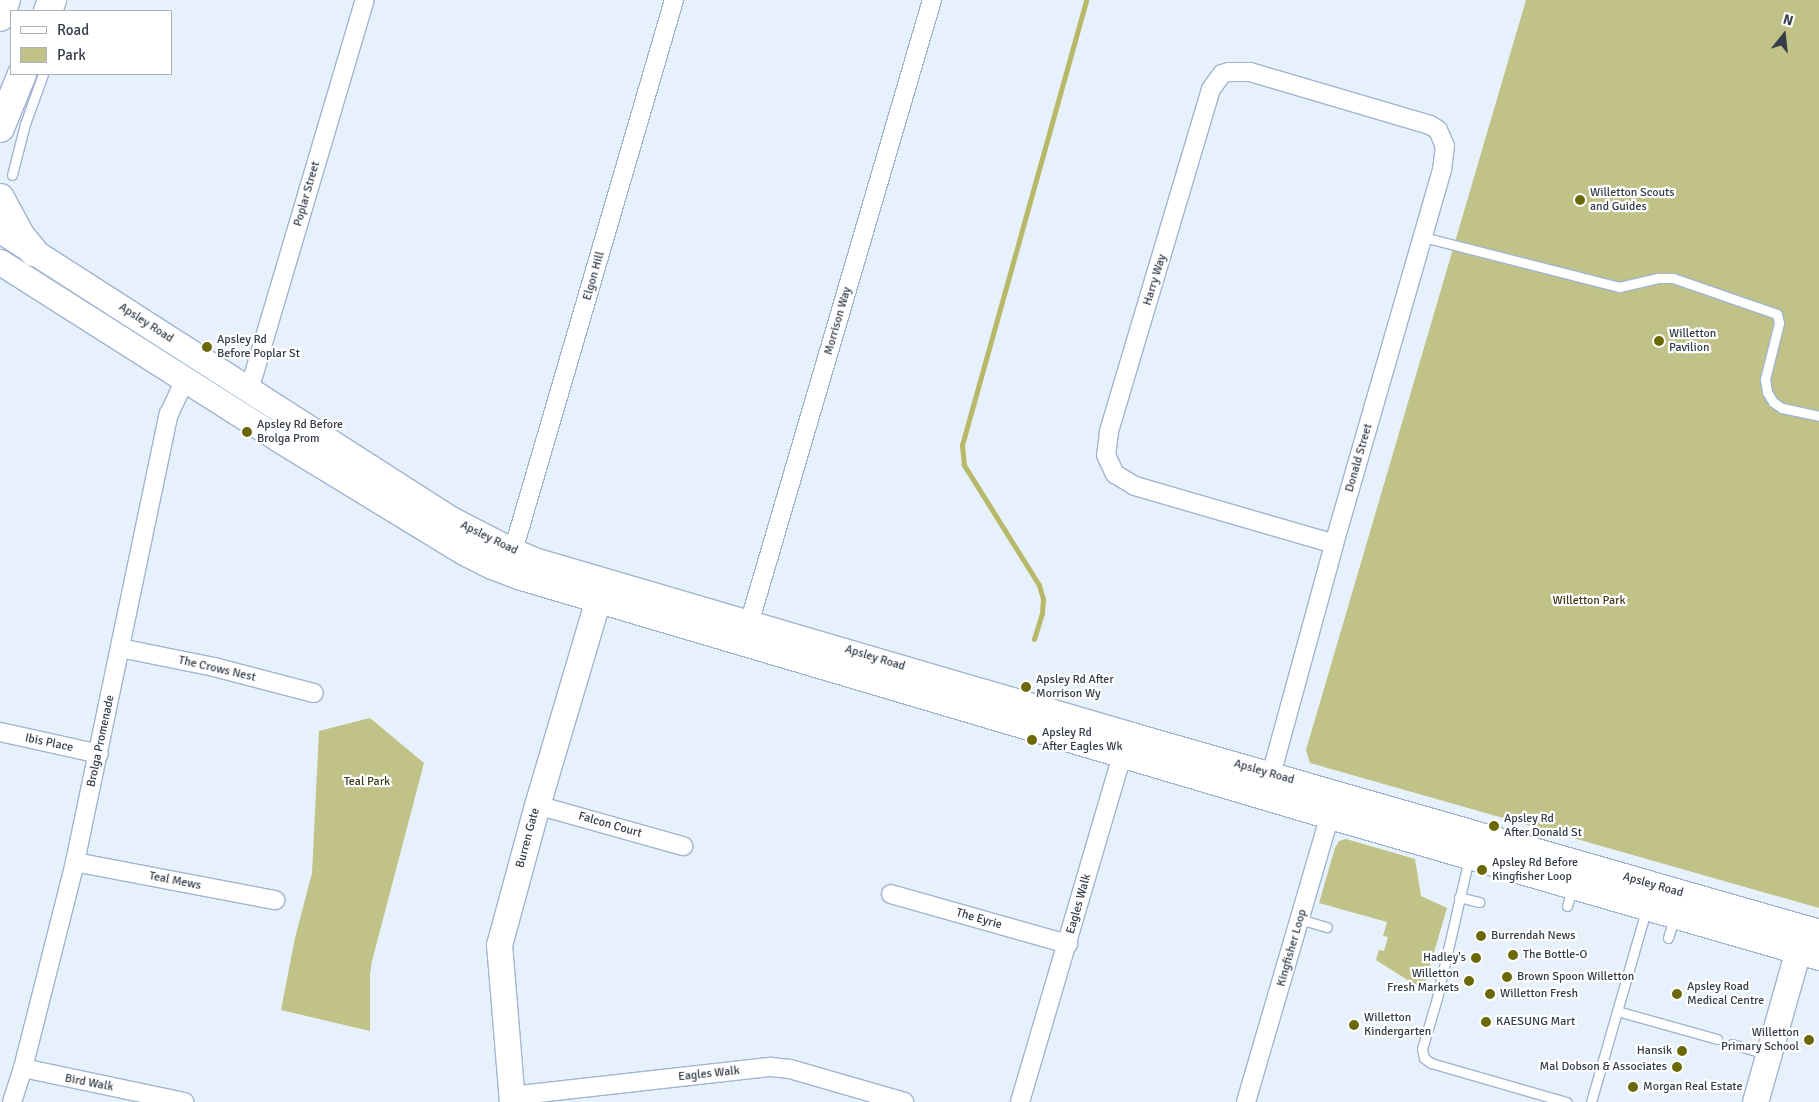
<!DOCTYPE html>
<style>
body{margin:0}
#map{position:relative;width:1819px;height:1102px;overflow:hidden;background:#e7f1fc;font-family:Signika,sans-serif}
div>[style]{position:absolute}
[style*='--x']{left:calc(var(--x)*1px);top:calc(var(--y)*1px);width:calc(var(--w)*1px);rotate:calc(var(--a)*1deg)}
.green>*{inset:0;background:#c1c287}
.stream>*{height:5px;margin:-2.5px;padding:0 2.5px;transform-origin:2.5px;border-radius:2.5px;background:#b8b968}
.roads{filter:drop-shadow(1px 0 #9fb5d0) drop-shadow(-1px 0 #9fb5d0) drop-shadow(0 1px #9fb5d0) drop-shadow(0 -1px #9fb5d0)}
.lane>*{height:9px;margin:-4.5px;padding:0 4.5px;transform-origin:4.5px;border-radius:4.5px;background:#fff}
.street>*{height:18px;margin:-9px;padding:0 9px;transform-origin:9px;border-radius:9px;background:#fff}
.secondary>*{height:25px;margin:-12.5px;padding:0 12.5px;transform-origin:12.5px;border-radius:12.5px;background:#fff}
.primary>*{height:28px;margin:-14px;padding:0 14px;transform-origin:14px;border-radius:14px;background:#fff}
.dots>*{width:14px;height:14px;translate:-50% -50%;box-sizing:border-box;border:2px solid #fff;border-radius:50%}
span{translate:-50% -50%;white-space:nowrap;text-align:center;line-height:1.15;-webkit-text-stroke:4.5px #fff;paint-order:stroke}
.poi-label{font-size:12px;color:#343d48}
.left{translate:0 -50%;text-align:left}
.right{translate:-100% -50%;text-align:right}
.street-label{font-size:12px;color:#343d48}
.park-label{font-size:12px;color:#3c3c19}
.legend{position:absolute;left:10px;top:10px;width:162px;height:65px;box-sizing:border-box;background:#fff;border:1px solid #aeb1b6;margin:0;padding:6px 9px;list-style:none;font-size:15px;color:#343d48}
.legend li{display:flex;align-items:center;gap:10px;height:25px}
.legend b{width:25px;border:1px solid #aeb1b6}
.north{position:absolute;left:1759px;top:10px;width:50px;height:50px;-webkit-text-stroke:4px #fff;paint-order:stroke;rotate:16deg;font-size:14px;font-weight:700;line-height:20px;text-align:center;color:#343d48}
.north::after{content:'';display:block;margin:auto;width:18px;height:22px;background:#343d48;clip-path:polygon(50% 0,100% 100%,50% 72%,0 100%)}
</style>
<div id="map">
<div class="green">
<i style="clip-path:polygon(1526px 0,1819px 0,1819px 908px,1310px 763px,1306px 750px)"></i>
<i style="clip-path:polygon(370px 718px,424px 763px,372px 961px,370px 974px,370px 1031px,281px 1010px,295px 938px,312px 873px,319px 731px)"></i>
<i style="clip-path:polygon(1346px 839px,1415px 859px,1421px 896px,1447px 908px,1423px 990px,1376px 960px,1379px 950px,1384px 951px,1388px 937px,1383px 936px,1387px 922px,1319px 903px,1335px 848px,1339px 841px)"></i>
</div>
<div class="stream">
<i style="--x:1034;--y:639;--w:27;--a:-73"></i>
<i style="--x:1042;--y:613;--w:14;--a:-86"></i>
<i style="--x:1043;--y:599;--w:15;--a:-106"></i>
<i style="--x:1039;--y:585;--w:142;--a:-122"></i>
<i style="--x:964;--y:465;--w:20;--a:-96"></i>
<i style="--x:962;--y:445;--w:462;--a:-74.4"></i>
</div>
<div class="roads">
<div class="lane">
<i style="--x:12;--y:175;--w:53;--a:-75.7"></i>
<i style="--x:25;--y:124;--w:53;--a:-70.2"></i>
<i style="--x:1423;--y:237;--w:202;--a:14.3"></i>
<i style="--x:1619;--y:287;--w:40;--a:-13"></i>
<i style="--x:1658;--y:278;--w:15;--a:0"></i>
<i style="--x:1673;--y:278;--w:110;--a:19.1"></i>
<i style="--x:1777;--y:314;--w:9;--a:77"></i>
<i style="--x:1779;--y:323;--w:58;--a:104"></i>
<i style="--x:1765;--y:379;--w:13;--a:81"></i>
<i style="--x:1767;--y:392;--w:12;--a:59"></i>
<i style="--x:1773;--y:402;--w:11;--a:34"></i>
<i style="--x:1782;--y:408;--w:38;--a:12"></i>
<i style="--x:1469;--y:858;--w:144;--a:102.9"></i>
<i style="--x:1437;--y:998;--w:53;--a:106.4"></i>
<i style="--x:1422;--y:1049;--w:9;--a:77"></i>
<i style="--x:1424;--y:1058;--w:9;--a:36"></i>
<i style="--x:1431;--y:1063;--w:141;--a:16.1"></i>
<i style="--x:1459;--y:897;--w:21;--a:14"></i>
<i style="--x:1567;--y:906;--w:19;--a:-74"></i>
<i style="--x:1300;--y:919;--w:28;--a:17"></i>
<i style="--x:1668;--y:938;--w:21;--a:-73"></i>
<i style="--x:1617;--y:1011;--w:104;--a:15.6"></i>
<i style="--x:1732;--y:1044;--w:35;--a:16"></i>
<i style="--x:1591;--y:1102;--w:200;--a:-74"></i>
</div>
<div class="street">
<i style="--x:248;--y:388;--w:12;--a:-66"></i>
<i style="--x:253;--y:377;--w:393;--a:-73.5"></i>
<i style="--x:513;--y:551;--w:574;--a:-73.71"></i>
<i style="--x:746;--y:634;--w:661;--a:-73.65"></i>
<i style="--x:120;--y:648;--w:96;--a:11.4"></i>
<i style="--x:214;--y:667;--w:103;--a:14.6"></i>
<i style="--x:0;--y:732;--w:101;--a:12.5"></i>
<i style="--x:1268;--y:786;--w:251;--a:-74.7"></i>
<i style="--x:1334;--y:544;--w:389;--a:-73.9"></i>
<i style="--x:1442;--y:170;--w:24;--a:-83"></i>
<i style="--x:1445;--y:146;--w:17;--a:-114"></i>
<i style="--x:1438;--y:130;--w:9;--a:-148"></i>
<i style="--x:1430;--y:125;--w:188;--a:-163.6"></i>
<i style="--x:1250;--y:72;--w:21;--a:180"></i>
<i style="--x:1229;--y:72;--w:7;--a:164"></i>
<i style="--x:1222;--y:74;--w:19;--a:126"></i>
<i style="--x:1211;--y:89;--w:358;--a:106.6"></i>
<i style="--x:1109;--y:432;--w:23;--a:97"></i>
<i style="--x:1106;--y:455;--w:21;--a:65"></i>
<i style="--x:1115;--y:474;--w:23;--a:31"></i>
<i style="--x:1135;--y:486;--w:207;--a:16.2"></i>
<i style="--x:537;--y:805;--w:152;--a:15.7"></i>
<i style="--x:75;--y:862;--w:204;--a:10.8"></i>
<i style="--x:891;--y:894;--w:184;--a:15.8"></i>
<i style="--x:23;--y:1068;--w:165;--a:11.9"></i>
<i style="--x:511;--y:1096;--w:262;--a:-6.4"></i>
<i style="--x:771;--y:1067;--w:19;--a:6"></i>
<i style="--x:790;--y:1069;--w:119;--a:16.1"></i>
<i style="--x:12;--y:1102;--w:36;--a:-72"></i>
<i style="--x:23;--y:1068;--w:212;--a:-75.8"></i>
<i style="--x:75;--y:862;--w:458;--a:-78.2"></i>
<i style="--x:169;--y:414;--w:38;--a:-65"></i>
<i style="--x:1020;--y:1102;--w:372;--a:-73.6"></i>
<i style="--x:1246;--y:1102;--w:309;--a:-73.7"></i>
</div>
<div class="secondary">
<i style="--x:0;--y:230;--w:533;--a:32.68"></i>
<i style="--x:449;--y:518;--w:72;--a:27.3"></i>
<i style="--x:513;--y:551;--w:26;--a:23"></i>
<i style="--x:537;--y:561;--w:616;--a:16.32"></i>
<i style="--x:1128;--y:734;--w:719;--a:15.99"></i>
<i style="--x:0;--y:262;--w:328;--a:32.4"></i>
<i style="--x:277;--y:438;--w:219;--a:31.4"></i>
<i style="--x:464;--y:552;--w:31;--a:27"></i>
<i style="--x:492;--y:566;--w:31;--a:21"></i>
<i style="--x:521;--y:577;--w:844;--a:16.46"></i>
<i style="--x:1330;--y:816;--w:509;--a:16.08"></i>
<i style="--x:512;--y:1102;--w:158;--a:-94.7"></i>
<i style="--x:499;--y:945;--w:145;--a:-74.8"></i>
<i style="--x:537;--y:805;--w:229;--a:-73.5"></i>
<i style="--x:1755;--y:1102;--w:173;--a:-74.2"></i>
</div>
<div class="primary">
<i style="--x:48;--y:11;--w:12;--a:-70"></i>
<i style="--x:0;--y:17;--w:18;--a:-71"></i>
<i style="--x:0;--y:128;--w:58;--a:-67.8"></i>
<i style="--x:0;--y:198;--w:42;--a:61.6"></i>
<i style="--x:20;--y:235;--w:22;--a:51"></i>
</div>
</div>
<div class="dots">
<i style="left:1580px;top:200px;background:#6a6905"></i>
<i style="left:1659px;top:341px;background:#6a6905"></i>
<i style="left:207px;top:347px;background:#6a6905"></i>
<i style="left:247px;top:432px;background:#6a6905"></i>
<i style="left:1026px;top:687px;background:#6a6905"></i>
<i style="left:1032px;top:740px;background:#6a6905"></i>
<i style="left:1494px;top:826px;background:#6a6905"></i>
<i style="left:1482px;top:870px;background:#6a6905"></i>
<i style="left:1481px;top:936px;background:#6a6905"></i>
<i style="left:1513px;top:955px;background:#6a6905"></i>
<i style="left:1476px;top:958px;background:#6a6905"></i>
<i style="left:1507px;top:977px;background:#6a6905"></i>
<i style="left:1469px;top:981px;background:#6a6905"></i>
<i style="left:1490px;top:994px;background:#6a6905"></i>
<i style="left:1677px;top:994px;background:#6a6905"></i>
<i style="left:1486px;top:1022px;background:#6a6905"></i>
<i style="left:1354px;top:1025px;background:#6a6905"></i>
<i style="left:1809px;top:1040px;background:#6a6905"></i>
<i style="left:1682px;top:1051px;background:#6a6905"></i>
<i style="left:1677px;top:1067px;background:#6a6905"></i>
<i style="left:1633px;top:1087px;background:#6a6905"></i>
</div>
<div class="poi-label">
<span class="left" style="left:1590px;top:200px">Willetton Scouts<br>and Guides</span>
<span class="left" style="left:1669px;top:341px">Willetton<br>Pavilion</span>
<span class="left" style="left:217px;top:347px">Apsley Rd<br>Before Poplar St</span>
<span class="left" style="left:257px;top:432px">Apsley Rd Before<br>Brolga Prom</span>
<span class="left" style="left:1036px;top:687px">Apsley Rd After<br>Morrison Wy</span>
<span class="left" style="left:1042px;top:740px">Apsley Rd<br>After Eagles Wk</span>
<span class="left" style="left:1504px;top:826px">Apsley Rd<br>After Donald St</span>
<span class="left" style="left:1492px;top:870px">Apsley Rd Before<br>Kingfisher Loop</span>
<span class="left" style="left:1491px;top:936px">Burrendah News</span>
<span class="left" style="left:1523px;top:955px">The Bottle-O</span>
<span class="right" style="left:1466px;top:958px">Hadley's</span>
<span class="right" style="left:1459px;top:981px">Willetton<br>Fresh Markets</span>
<span class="left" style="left:1517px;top:977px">Brown Spoon Willetton</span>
<span class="left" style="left:1687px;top:994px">Apsley Road<br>Medical Centre</span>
<span class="left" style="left:1500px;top:994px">Willetton Fresh</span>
<span class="left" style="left:1364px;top:1025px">Willetton<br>Kindergarten</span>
<span class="left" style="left:1496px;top:1022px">KAESUNG Mart</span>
<span class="right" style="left:1799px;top:1040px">Willetton<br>Primary School</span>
<span class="right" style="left:1672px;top:1051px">Hansik</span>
<span class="right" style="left:1667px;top:1067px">Mal Dobson &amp; Associates</span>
<span class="left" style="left:1643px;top:1087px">Morgan Real Estate</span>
</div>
<div class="street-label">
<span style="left:307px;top:194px;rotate:-74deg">Poplar Street</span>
<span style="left:594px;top:276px;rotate:-74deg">Elgon Hill</span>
<span style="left:1155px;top:280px;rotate:-73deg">Harry Way</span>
<span style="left:838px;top:321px;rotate:-74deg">Morrison Way</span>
<span style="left:146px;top:323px;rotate:33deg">Apsley Road</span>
<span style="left:1359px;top:458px;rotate:-74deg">Donald Street</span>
<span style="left:489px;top:538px;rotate:26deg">Apsley Road</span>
<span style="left:875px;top:658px;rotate:17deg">Apsley Road</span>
<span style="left:217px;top:669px;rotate:13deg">The Crows Nest</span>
<span style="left:101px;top:741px;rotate:-78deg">Brolga Promenade</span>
<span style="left:49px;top:743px;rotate:12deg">Ibis Place</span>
<span style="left:1264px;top:772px;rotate:16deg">Apsley Road</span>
<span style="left:610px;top:825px;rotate:16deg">Falcon Court</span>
<span style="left:528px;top:838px;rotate:-75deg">Burren Gate</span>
<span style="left:175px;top:881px;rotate:11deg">Teal Mews</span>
<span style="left:1653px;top:885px;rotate:16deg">Apsley Road</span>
<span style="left:1079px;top:904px;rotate:-74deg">Eagles Walk</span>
<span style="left:979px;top:919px;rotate:16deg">The Eyrie</span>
<span style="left:1292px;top:948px;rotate:-74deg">Kingfisher Loop</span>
<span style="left:709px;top:1074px;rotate:-6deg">Eagles Walk</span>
<span style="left:89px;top:1083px;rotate:11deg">Bird Walk</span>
</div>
<div class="park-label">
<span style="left:1589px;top:601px">Willetton Park</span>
<span style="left:367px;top:782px">Teal Park</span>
</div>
<ul class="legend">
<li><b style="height:6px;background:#fff"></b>Road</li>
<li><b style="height:14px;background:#c1c287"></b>Park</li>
</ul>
<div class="north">N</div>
</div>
